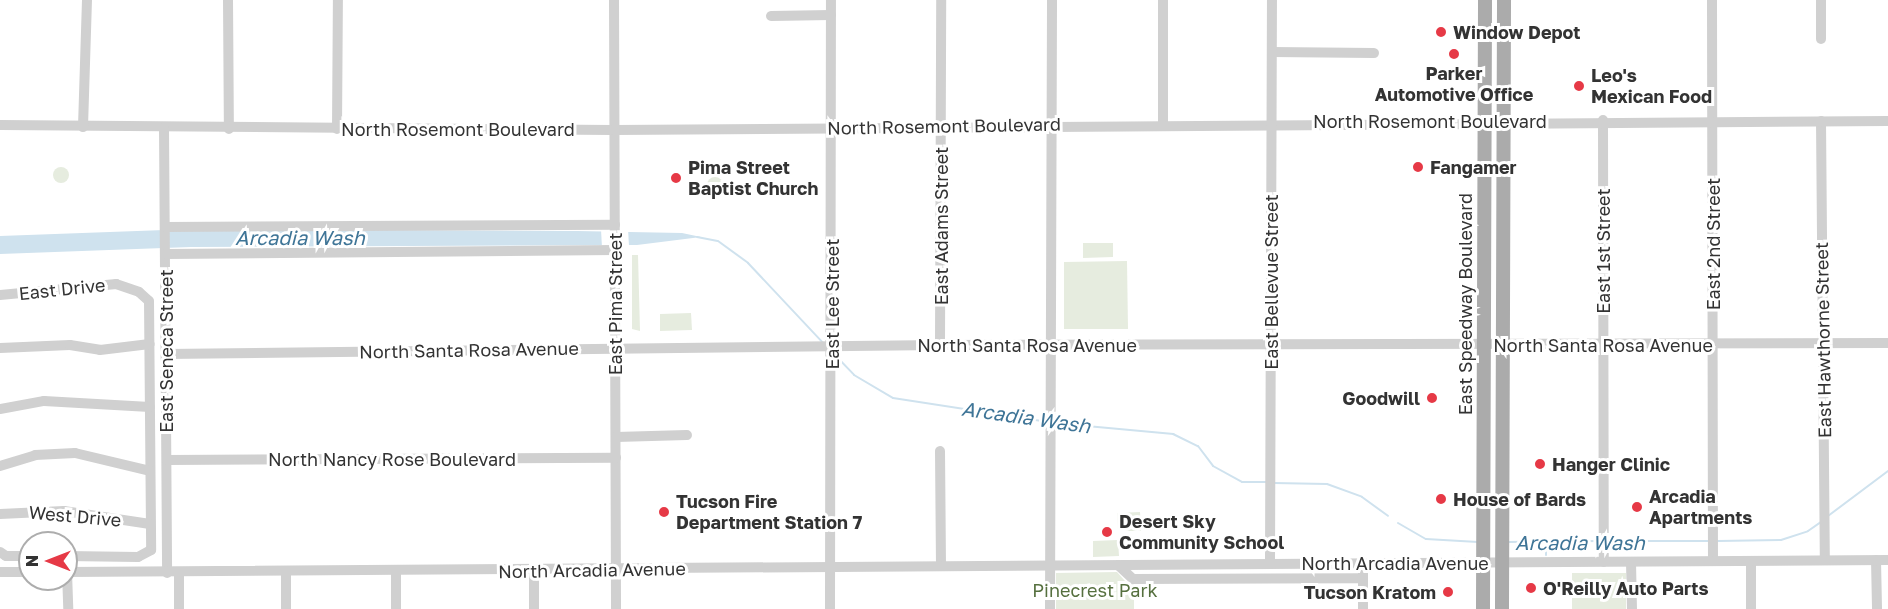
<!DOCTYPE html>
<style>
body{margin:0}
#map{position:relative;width:1888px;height:609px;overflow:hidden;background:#fff;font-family:"Golos Text",sans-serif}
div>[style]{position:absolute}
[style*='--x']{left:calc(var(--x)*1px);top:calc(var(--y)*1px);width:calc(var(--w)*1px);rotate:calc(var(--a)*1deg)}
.green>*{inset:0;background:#e6ecdf}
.round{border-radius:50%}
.water>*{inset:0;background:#cfe2ee}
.pier>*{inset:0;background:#fff}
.stream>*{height:2px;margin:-1px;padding:0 1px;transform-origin:1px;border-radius:1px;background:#cfe2ee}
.minor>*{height:10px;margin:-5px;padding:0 5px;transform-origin:5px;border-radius:5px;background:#d0d0d0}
.major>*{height:14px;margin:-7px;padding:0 7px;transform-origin:7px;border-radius:7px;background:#ababab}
.dots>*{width:16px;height:16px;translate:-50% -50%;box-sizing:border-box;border:3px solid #fff;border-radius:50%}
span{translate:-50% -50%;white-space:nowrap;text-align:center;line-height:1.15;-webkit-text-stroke:6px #fff;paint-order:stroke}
.poi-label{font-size:18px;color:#333;font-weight:700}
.left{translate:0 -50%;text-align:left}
.right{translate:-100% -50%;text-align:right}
.street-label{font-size:18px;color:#333}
.park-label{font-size:18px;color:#56703f}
.water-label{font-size:20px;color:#3f7597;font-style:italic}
.north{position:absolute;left:18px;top:531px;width:60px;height:60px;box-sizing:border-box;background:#fff;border:2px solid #adadad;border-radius:50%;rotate:270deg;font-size:16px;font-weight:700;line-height:24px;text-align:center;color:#333}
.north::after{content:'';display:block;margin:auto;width:21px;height:27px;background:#e63946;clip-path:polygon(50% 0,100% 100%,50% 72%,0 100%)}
</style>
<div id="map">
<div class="green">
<i class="round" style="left:53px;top:167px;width:16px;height:16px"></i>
<i class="round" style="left:707px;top:177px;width:16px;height:16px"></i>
<i style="clip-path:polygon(1083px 243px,1113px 243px,1113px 257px,1083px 258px)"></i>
<i style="clip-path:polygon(632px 255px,638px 255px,640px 331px,632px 329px)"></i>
<i style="clip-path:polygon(1127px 261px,1128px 329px,1064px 329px,1064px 262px)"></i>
<i style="clip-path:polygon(691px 313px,692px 330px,660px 331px,660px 314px)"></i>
<i style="clip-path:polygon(1140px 512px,1141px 531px,1118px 531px,1117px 513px)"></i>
<i style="clip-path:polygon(1118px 540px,1119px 556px,1093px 557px,1093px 541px)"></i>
<i style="clip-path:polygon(1117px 572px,1125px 581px,1134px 583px,1134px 609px,1056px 609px,1056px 573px)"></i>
<i style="clip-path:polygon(1572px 573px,1626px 573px,1626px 609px,1572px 609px)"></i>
</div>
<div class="water">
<i style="clip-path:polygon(192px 229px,577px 231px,682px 233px,701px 237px,637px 245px,191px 247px,0 254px,0 236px)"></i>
</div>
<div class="pier">
<i style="clip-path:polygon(601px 229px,628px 229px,629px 246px,602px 248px)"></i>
</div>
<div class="stream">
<i style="--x:697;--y:237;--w:21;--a:11"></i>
<i style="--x:718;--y:241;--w:37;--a:36"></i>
<i style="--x:748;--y:263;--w:110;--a:46.8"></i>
<i style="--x:834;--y:354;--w:29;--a:46"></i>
<i style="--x:854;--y:375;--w:45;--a:30.5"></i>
<i style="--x:893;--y:398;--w:157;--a:8.8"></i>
<i style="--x:1054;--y:423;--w:120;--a:5.3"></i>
<i style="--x:1173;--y:434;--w:28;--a:26"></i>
<i style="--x:1198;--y:446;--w:25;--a:53"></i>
<i style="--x:1213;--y:466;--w:33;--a:29"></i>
<i style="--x:1242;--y:482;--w:26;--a:0"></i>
<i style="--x:1274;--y:483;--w:53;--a:1.1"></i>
<i style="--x:1327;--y:484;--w:37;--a:20"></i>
<i style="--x:1362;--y:497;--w:32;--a:36"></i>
<i style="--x:1828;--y:516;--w:75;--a:-36.9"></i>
<i style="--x:1398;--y:523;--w:32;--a:30"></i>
<i style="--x:1426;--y:539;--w:52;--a:3.3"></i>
<i style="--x:1607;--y:541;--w:102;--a:0"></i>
<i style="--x:1718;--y:541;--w:63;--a:-0.9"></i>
<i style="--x:1781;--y:540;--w:28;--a:-18"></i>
<i style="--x:1808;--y:531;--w:16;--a:-35"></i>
<i style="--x:1508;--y:542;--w:93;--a:-0.6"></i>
<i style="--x:1546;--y:555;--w:12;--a:-90"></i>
</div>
<div class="minor">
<i style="--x:228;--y:0;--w:129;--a:89.6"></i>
<i style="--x:614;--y:0;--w:609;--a:89.81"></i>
<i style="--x:1712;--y:0;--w:561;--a:89.9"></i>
<i style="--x:771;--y:16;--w:60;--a:-1"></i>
<i style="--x:1821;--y:39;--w:39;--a:-90"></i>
<i style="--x:1272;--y:52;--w:102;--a:0.6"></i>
<i style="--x:1603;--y:120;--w:442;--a:89.9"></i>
<i style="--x:1821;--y:121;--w:439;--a:89.5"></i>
<i style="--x:1163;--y:123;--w:123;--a:-90"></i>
<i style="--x:0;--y:125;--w:614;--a:0.47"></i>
<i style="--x:614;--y:130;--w:1274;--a:-0.4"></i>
<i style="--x:83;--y:127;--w:127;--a:-88.2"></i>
<i style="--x:164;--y:128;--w:445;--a:89.6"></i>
<i style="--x:337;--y:129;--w:129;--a:-89.6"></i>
<i style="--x:165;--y:227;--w:450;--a:-0.3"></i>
<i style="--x:166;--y:254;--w:449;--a:-0.5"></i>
<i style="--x:0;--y:295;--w:117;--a:-5.4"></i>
<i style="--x:116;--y:284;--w:24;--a:19"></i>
<i style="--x:139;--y:292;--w:13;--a:42"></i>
<i style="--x:149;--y:301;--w:249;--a:89.5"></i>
<i style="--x:151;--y:550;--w:15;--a:152"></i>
<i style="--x:138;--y:557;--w:72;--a:-179.2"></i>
<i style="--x:940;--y:345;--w:345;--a:-89.8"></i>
<i style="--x:0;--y:348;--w:70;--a:-2.5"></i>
<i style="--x:70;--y:345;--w:30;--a:9"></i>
<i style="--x:100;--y:350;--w:50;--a:-6.8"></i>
<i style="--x:166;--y:354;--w:774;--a:-0.67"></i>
<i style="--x:940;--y:345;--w:948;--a:-0.12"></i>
<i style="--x:0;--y:409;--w:45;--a:-10.3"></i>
<i style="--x:44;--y:401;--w:106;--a:3.2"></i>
<i style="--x:616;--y:437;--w:71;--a:-1.6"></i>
<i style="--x:940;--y:451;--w:114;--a:89.5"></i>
<i style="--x:167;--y:460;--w:449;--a:-0.3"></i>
<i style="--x:0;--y:466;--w:37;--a:-17"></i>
<i style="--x:35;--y:455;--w:40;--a:-2.9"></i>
<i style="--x:75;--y:453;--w:77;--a:13.5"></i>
<i style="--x:0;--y:514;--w:64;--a:-2.7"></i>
<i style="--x:64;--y:511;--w:87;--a:8.6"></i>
<i style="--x:0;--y:552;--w:7;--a:34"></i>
<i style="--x:6;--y:556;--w:24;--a:0"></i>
<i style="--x:1876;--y:560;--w:49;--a:88.8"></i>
<i style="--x:1751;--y:561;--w:48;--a:90"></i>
<i style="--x:1631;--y:562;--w:47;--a:88.8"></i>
<i style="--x:1270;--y:563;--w:563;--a:-89.8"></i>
<i style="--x:1118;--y:565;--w:21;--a:43"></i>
<i style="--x:1133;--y:579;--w:230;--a:-0.2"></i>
<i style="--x:0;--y:572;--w:30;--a:0"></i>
<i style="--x:66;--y:572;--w:1822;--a:-0.38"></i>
<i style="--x:67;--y:572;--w:37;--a:88"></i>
<i style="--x:396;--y:572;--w:37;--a:90"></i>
<i style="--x:286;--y:573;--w:36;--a:90"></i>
<i style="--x:1363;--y:573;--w:36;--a:90"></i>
<i style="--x:179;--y:609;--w:36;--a:-90"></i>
<i style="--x:534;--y:609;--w:38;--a:-90"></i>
<i style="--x:830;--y:609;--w:609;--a:-89.91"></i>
<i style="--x:1050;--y:609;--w:609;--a:-89.81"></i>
</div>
<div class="major">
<i style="--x:1483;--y:609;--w:609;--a:-89.81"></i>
<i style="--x:1502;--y:609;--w:609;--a:-89.81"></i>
</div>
<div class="dots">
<i style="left:1441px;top:32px;background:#e63946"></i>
<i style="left:1454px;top:54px;background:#e63946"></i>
<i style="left:1579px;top:86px;background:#e63946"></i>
<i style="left:1418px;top:167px;background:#e63946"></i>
<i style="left:676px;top:178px;background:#e63946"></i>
<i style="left:1432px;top:398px;background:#e63946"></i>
<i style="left:1540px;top:464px;background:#e63946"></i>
<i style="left:1441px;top:499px;background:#e63946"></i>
<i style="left:1637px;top:507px;background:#e63946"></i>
<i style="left:664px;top:512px;background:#e63946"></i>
<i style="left:1107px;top:532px;background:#e63946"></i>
<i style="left:1531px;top:588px;background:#e63946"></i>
<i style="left:1448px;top:592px;background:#e63946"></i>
</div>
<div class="poi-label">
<span class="left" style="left:1453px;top:32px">Window Depot</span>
<span style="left:1454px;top:84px">Parker<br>Automotive Office</span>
<span class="left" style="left:1591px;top:86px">Leo's<br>Mexican Food</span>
<span class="left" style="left:1430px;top:167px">Fangamer</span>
<span class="left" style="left:688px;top:178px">Pima Street<br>Baptist Church</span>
<span class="right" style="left:1420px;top:398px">Goodwill</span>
<span class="left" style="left:1552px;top:464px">Hanger Clinic</span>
<span class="left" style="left:1649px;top:507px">Arcadia<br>Apartments</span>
<span class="left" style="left:1453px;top:499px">House of Bards</span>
<span class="left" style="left:676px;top:512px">Tucson Fire<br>Department Station 7</span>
<span class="left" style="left:1119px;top:532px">Desert Sky<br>Community School</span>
<span class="left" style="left:1543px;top:588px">O'Reilly Auto Parts</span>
<span class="right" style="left:1436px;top:592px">Tucson Kratom</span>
</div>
<div class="street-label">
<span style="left:1430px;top:121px">North Rosemont Boulevard</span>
<span style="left:944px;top:126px;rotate:-1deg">North Rosemont Boulevard</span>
<span style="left:458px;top:129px">North Rosemont Boulevard</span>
<span style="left:941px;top:226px;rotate:-90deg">East Adams Street</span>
<span style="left:1713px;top:244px;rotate:-90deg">East 2nd Street</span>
<span style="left:1603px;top:251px;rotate:-90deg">East 1st Street</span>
<span style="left:1271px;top:282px;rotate:-90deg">East Bellevue Street</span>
<span style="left:62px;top:289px;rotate:-6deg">East Drive</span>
<span style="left:615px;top:304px;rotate:-90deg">East Pima Street</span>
<span style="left:832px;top:304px;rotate:-90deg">East Lee Street</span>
<span style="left:1465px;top:304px;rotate:-90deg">East Speedway Boulevard</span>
<span style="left:1823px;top:340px;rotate:-91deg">East Hawthorne Street</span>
<span style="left:1027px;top:345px">North Santa Rosa Avenue</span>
<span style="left:1603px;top:345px">North Santa Rosa Avenue</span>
<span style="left:469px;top:350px;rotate:-1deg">North Santa Rosa Avenue</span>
<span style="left:166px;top:351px;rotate:-90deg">East Seneca Street</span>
<span style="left:392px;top:459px">North Nancy Rose Boulevard</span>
<span style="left:75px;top:516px;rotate:5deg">West Drive</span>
<span style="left:1395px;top:563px">North Arcadia Avenue</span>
<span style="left:592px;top:570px;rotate:-1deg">North Arcadia Avenue</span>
</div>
<div class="park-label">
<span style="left:1095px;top:590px">Pinecrest Park</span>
</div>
<div class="water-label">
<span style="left:300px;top:237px">Arcadia Wash</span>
<span style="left:1026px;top:417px;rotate:8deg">Arcadia Wash</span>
<span style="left:1580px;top:542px">Arcadia Wash</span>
</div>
<div class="north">N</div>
</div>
